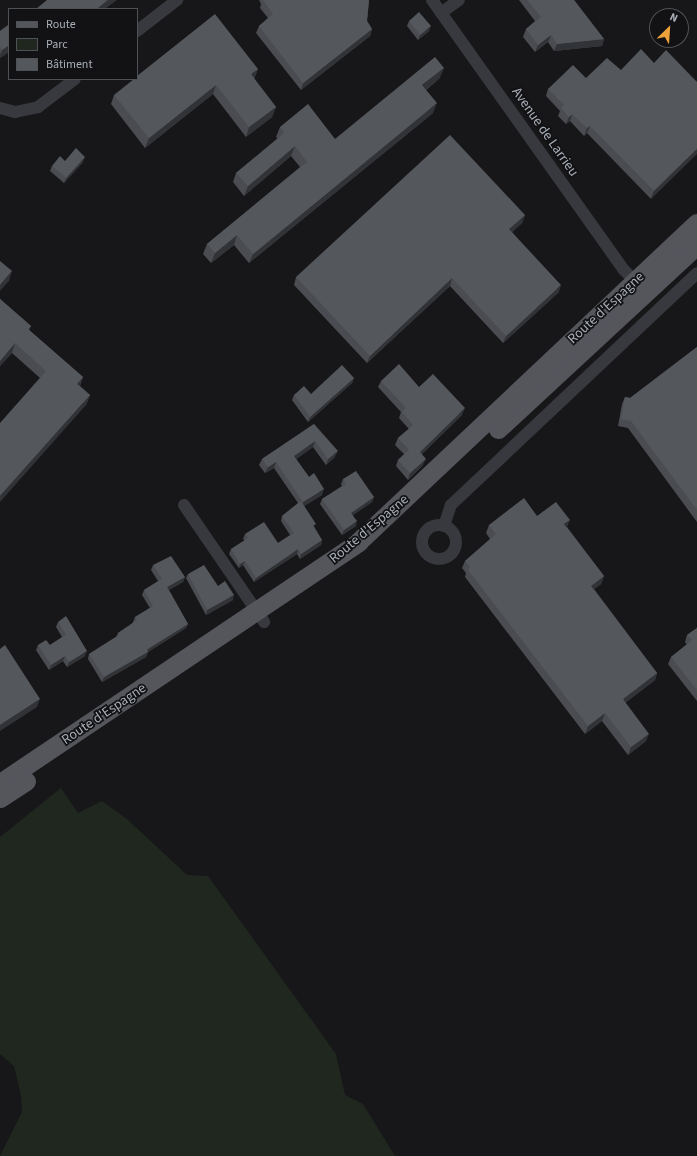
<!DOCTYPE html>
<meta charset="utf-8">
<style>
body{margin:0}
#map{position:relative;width:697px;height:1156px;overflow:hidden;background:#171719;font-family:"Source Sans 3",sans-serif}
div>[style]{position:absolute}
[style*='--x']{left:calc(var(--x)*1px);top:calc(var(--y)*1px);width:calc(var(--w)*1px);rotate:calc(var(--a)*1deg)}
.green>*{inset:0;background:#1f271f}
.minor>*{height:12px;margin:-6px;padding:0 6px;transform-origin:6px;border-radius:6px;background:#38393e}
.minor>.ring{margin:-6px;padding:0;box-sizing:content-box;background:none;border:12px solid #38393e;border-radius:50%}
.primary>*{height:19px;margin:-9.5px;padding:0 9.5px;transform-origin:9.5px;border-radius:9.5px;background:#54565c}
.wall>*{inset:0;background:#4a4c51}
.shaded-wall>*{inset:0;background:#313336}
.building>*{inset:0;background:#54575c}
span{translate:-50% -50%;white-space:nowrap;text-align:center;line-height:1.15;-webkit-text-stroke:3.5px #121214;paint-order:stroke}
.street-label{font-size:14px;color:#a9afb8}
.legend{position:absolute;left:8px;top:8px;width:130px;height:72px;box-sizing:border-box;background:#121214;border:1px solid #4e5156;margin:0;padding:5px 7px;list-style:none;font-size:12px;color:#a9afb8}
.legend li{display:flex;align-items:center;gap:8px;height:20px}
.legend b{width:20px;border:1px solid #4e5156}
.north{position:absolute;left:649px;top:8px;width:40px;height:40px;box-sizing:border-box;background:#121214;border:1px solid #4e5156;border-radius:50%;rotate:25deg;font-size:11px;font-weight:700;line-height:16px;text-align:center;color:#a9afb8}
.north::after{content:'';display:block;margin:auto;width:14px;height:18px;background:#eda13a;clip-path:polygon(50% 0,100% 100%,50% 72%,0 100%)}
</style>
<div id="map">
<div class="green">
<i style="clip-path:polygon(61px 788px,78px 813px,102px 801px,127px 819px,187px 875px,208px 876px,336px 1054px,345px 1095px,363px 1104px,395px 1156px,0 1156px,22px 1112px,21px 1095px,14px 1066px,0 1054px,0 837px)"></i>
</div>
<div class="minor">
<i style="--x:432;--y:0;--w:330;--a:54.6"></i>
<i style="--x:623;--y:269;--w:17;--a:45"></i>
<i style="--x:441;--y:13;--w:22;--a:-36"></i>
<i style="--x:137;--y:31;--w:51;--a:-37.8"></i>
<i style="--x:0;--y:108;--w:16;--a:15"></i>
<i style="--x:15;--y:112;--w:24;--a:-12"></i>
<i style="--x:38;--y:107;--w:46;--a:-37.1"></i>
<i style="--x:184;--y:505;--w:142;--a:55.6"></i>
<i class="ring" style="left:422px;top:525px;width:22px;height:22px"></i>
<i style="--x:444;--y:526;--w:22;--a:-72"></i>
<i style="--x:451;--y:505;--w:338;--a:-43.3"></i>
</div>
<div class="primary">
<i style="--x:498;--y:429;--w:271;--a:-42.8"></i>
<i style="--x:0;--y:783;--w:432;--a:-33.9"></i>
<i style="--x:358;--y:542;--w:465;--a:-43.3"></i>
<i style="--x:0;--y:798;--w:31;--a:-33"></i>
</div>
<div class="wall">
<i style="clip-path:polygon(259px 0,369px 0,367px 21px,372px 29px,370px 36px,301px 90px,256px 33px,259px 26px,268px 18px,260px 8px,261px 4px)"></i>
<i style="clip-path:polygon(519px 0,574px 0,604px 39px,602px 46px,554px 51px,548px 42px,535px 52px,523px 37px,526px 29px,535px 21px)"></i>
<i style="clip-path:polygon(409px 21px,429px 31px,418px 40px,407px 26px)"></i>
<i style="clip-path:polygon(9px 26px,9px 52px,0 58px,0 31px)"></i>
<i style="clip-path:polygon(654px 63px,697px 82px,651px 199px,587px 133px,584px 136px,570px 121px,566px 124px,558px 116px,560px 111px,546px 96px,548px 89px,586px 78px)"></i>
<i style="clip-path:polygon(258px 69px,254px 79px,276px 107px,272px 117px,246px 137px,213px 94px,145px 148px,111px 104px,114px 95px)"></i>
<i style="clip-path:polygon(440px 78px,426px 90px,433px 113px,249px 263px,234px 245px,211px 263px,203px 254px,207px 244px,300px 167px,291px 156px,244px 196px,233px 182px,236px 173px,278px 139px,276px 137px,280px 127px,335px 139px)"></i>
<i style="clip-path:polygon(65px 161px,83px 162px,64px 183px,50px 171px,52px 166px)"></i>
<i style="clip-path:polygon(525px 215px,522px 223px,512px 232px,559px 292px,503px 343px,450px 286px,367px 363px,294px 285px,296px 277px)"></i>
<i style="clip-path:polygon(0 299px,31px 326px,29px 330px,83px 377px,80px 386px,90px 395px,86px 405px,40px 378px,12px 353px,0 366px)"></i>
<i style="clip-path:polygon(697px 347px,697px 522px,628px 428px,618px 426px,622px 404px,625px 397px,630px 398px)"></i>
<i style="clip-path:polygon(354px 378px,352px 383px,308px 422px,292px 400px,294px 395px,311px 394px)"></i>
<i style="clip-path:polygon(381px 381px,419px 387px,462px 415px,422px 454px,423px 465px,408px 480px,396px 466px,398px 460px,404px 454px,395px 445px,398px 438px,409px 429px,399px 418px,401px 412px,378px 387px)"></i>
<i style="clip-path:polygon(314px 424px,335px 457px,326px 465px,313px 447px,296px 459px,322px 495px,304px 506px,315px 528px,322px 540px,321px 545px,300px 559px,297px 554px,254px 582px,243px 565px,239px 568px,229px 554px,231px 549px,245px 541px,243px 539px,245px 534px,278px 543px,290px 535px,281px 521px,282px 516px,298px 503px,274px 468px,265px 473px,259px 465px,262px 459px)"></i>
<i style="clip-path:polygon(343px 479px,374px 497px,372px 502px,353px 515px,356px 526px,342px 535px,320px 504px,322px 499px,342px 486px,341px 484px)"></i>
<i style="clip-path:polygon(537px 516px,567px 527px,604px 576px,601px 584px,594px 589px,657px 673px,655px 680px,625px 703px,646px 741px,628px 755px,602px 721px,585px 734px,465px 577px,466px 573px,462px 568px,465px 561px,490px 539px,486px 533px,489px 525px)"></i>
<i style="clip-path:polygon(153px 565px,185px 577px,183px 582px,169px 590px,188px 624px,186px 628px,148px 652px,146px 657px,102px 682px,88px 659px,89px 654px,116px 637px,118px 633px,133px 623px,133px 622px,135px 617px,150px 608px,142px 595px,144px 590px,158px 581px,151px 570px)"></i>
<i style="clip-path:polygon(188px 574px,218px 586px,233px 600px,206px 615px,186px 578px)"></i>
<i style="clip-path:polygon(58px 622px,85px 656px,67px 667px,63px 661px,49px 670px,36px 650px,38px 645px,50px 645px,62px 637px,56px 627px)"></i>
<i style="clip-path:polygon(697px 628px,697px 701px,668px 664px,671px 657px,687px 645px,685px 642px,687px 635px)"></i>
</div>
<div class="shaded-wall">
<i style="clip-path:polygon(108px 0,117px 0,105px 9px,97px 9px)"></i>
<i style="clip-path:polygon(431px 26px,429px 31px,418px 40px,420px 35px)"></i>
<i style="clip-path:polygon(372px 29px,370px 36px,301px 90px,303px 83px)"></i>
<i style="clip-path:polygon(551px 35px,548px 42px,535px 52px,538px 45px)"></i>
<i style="clip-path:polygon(604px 39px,602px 46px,554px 51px,557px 44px)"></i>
<i style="clip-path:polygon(9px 45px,9px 52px,0 58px,0 55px,2px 50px)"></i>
<i style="clip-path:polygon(444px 68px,440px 78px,419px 95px,422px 85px)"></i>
<i style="clip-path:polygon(258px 69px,254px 79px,251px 74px)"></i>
<i style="clip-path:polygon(216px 85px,213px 94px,145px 148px,149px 138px)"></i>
<i style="clip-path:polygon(437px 103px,433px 113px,249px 263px,253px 254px)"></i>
<i style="clip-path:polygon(276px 107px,272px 117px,246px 137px,249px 127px)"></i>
<i style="clip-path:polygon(572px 114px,570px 121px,566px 124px,569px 117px)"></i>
<i style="clip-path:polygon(590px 126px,587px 133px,584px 136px,587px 128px)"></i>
<i style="clip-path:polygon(295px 146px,291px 156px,244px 196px,248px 186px)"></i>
<i style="clip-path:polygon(697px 149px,697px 154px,651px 199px,654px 191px)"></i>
<i style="clip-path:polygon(85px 157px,83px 162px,64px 183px,66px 178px)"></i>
<i style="clip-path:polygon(525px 215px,522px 223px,507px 237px,509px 229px)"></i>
<i style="clip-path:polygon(237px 235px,234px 245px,211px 263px,215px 253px)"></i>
<i style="clip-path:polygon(12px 271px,9px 281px,0 291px,0 285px)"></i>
<i style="clip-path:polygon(452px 278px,450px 286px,367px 363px,370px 356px)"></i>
<i style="clip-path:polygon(561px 285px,559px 292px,503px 343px,506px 336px)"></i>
<i style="clip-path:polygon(15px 343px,12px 353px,0 366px,0 361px)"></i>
<i style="clip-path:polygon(83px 377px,79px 387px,77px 384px)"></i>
<i style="clip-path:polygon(354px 378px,352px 383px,308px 422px,310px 417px)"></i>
<i style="clip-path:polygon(90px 395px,86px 405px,0 502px,0 496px)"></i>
<i style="clip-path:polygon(465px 408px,462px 415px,417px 459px,420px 452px)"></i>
<i style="clip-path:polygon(315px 441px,313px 447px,292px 462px,294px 456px)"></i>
<i style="clip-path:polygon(338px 451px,335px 457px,326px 465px,328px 459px)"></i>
<i style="clip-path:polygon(426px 459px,423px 465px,408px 480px,410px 473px)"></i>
<i style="clip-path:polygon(276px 462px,274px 468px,265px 473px,268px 467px)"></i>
<i style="clip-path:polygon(324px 489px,322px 495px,301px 508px,303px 502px)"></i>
<i style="clip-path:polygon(374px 497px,372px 502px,349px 518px,351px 513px)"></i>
<i style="clip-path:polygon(570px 520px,567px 527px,564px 524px)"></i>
<i style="clip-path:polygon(357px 521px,356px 526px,342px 535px,344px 530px)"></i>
<i style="clip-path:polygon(322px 540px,321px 545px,300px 559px,301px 554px)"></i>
<i style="clip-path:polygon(298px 549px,297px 554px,254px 582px,256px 578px)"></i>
<i style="clip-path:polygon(245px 561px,243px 565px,239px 568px,240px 564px)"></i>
<i style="clip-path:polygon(604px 576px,601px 584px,588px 594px,591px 586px)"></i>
<i style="clip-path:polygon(185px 577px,183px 582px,165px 592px,167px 587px)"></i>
<i style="clip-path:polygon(234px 595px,233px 600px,206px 615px,207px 610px)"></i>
<i style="clip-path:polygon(188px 624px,186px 628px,148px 652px,146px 657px,102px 682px,104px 677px)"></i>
<i style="clip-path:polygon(87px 651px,85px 656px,67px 667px,69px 662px)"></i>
<i style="clip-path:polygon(65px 656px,63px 661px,49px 670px,51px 665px)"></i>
<i style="clip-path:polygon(657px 673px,655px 680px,620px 707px,623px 699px)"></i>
<i style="clip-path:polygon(40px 699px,37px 707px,0 731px,0 725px)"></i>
<i style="clip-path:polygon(605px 713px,602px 721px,585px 734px,588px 726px)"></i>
<i style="clip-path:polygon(649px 734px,646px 741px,628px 755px,631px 747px)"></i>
</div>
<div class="building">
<i style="clip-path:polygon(47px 0,108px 0,97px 9px,36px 9px)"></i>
<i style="clip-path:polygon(263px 0,369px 0,367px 21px,372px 29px,303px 83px,259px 26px,273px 14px)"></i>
<i style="clip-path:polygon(527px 0,574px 0,604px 39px,557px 44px,551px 35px,538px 45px,526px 29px,541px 17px)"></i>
<i style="clip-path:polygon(419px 12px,431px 26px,420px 35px,409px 21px)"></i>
<i style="clip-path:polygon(215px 14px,258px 69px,251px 74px,276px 107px,249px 127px,216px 85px,149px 138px,114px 95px,134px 79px,137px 79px,137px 76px)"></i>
<i style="clip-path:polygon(8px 25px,9px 26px,9px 45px,2px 50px,0 46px,0 31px)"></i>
<i style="clip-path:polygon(641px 49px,654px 63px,666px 50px,697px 82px,697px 149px,654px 191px,590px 126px,587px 128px,572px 114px,569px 117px,561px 108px,564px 105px,548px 89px,573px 65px,586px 78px,607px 58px,621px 70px)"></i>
<i style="clip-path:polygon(435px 57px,444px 68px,422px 85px,437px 103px,253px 254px,237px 235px,215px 253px,207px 244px,307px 162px,295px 146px,248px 186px,236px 173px,284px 133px,280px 127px,308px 104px,335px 139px)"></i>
<i style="clip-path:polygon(450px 135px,525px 215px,509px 229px,561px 285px,506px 336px,452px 278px,370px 356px,296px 277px)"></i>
<i style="clip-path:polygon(76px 148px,85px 157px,66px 178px,52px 166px,60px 156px,65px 161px)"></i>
<i style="clip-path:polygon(0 261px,12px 271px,0 285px)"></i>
<i style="clip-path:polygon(0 299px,31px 326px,28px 329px,83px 377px,77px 384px,90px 395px,0 496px,0 423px,46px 371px,15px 343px,0 361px)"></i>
<i style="clip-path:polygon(697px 347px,697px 510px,631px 421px,621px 419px,625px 397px,630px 398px)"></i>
<i style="clip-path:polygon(399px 364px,419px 387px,433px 374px,465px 408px,420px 452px,426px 459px,410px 473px,398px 460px,409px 450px,398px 438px,413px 425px,402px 412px,406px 408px,381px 381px)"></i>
<i style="clip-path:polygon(342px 365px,354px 378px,310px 417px,294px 395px,304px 386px,311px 394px)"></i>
<i style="clip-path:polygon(314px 424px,338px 451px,328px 459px,315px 441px,294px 456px,309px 477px,314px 473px,324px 489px,303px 502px,276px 462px,268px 467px,262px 459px)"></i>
<i style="clip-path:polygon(356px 471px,374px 497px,351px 513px,357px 521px,344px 530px,322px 499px,346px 484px,343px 479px)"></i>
<i style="clip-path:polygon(524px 498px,537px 516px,556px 502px,570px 520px,564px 524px,604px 576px,591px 586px,657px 673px,623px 699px,649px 734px,631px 747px,605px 713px,588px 726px,468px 570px,470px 567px,465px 561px,496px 534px,489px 525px)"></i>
<i style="clip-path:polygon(301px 501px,316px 524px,313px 526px,322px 540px,301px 554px,298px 549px,256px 578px,245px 561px,240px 564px,231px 549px,248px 538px,245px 534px,264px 522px,278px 543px,294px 533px,282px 516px)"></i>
<i style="clip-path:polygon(171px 556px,185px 577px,167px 587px,188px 624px,147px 649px,148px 652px,104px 677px,89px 654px,119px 635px,118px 633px,137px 620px,135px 617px,153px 606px,144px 590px,162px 579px,153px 565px)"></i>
<i style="clip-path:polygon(204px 565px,218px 586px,225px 581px,234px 595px,207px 610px,188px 574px)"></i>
<i style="clip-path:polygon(66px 616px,87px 651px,69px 662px,65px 656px,51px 665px,38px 645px,46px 640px,50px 645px,66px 635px,58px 622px)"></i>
<i style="clip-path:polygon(697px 628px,697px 690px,671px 657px,692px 640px,687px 635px)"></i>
<i style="clip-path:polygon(5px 645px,40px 699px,0 725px,0 649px)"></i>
</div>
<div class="street-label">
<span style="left:545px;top:132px;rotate:55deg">Avenue de Larrieu</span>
<span style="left:606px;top:308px;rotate:-43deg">Route d'Espagne</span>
<span style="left:369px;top:529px;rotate:-40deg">Route d'Espagne</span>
<span style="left:104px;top:714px;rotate:-34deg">Route d'Espagne</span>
</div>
<ul class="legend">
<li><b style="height:5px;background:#54565c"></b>Route</li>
<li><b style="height:11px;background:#1f271f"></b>Parc</li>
<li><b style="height:11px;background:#54575c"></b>Bâtiment</li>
</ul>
<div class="north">N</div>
</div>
